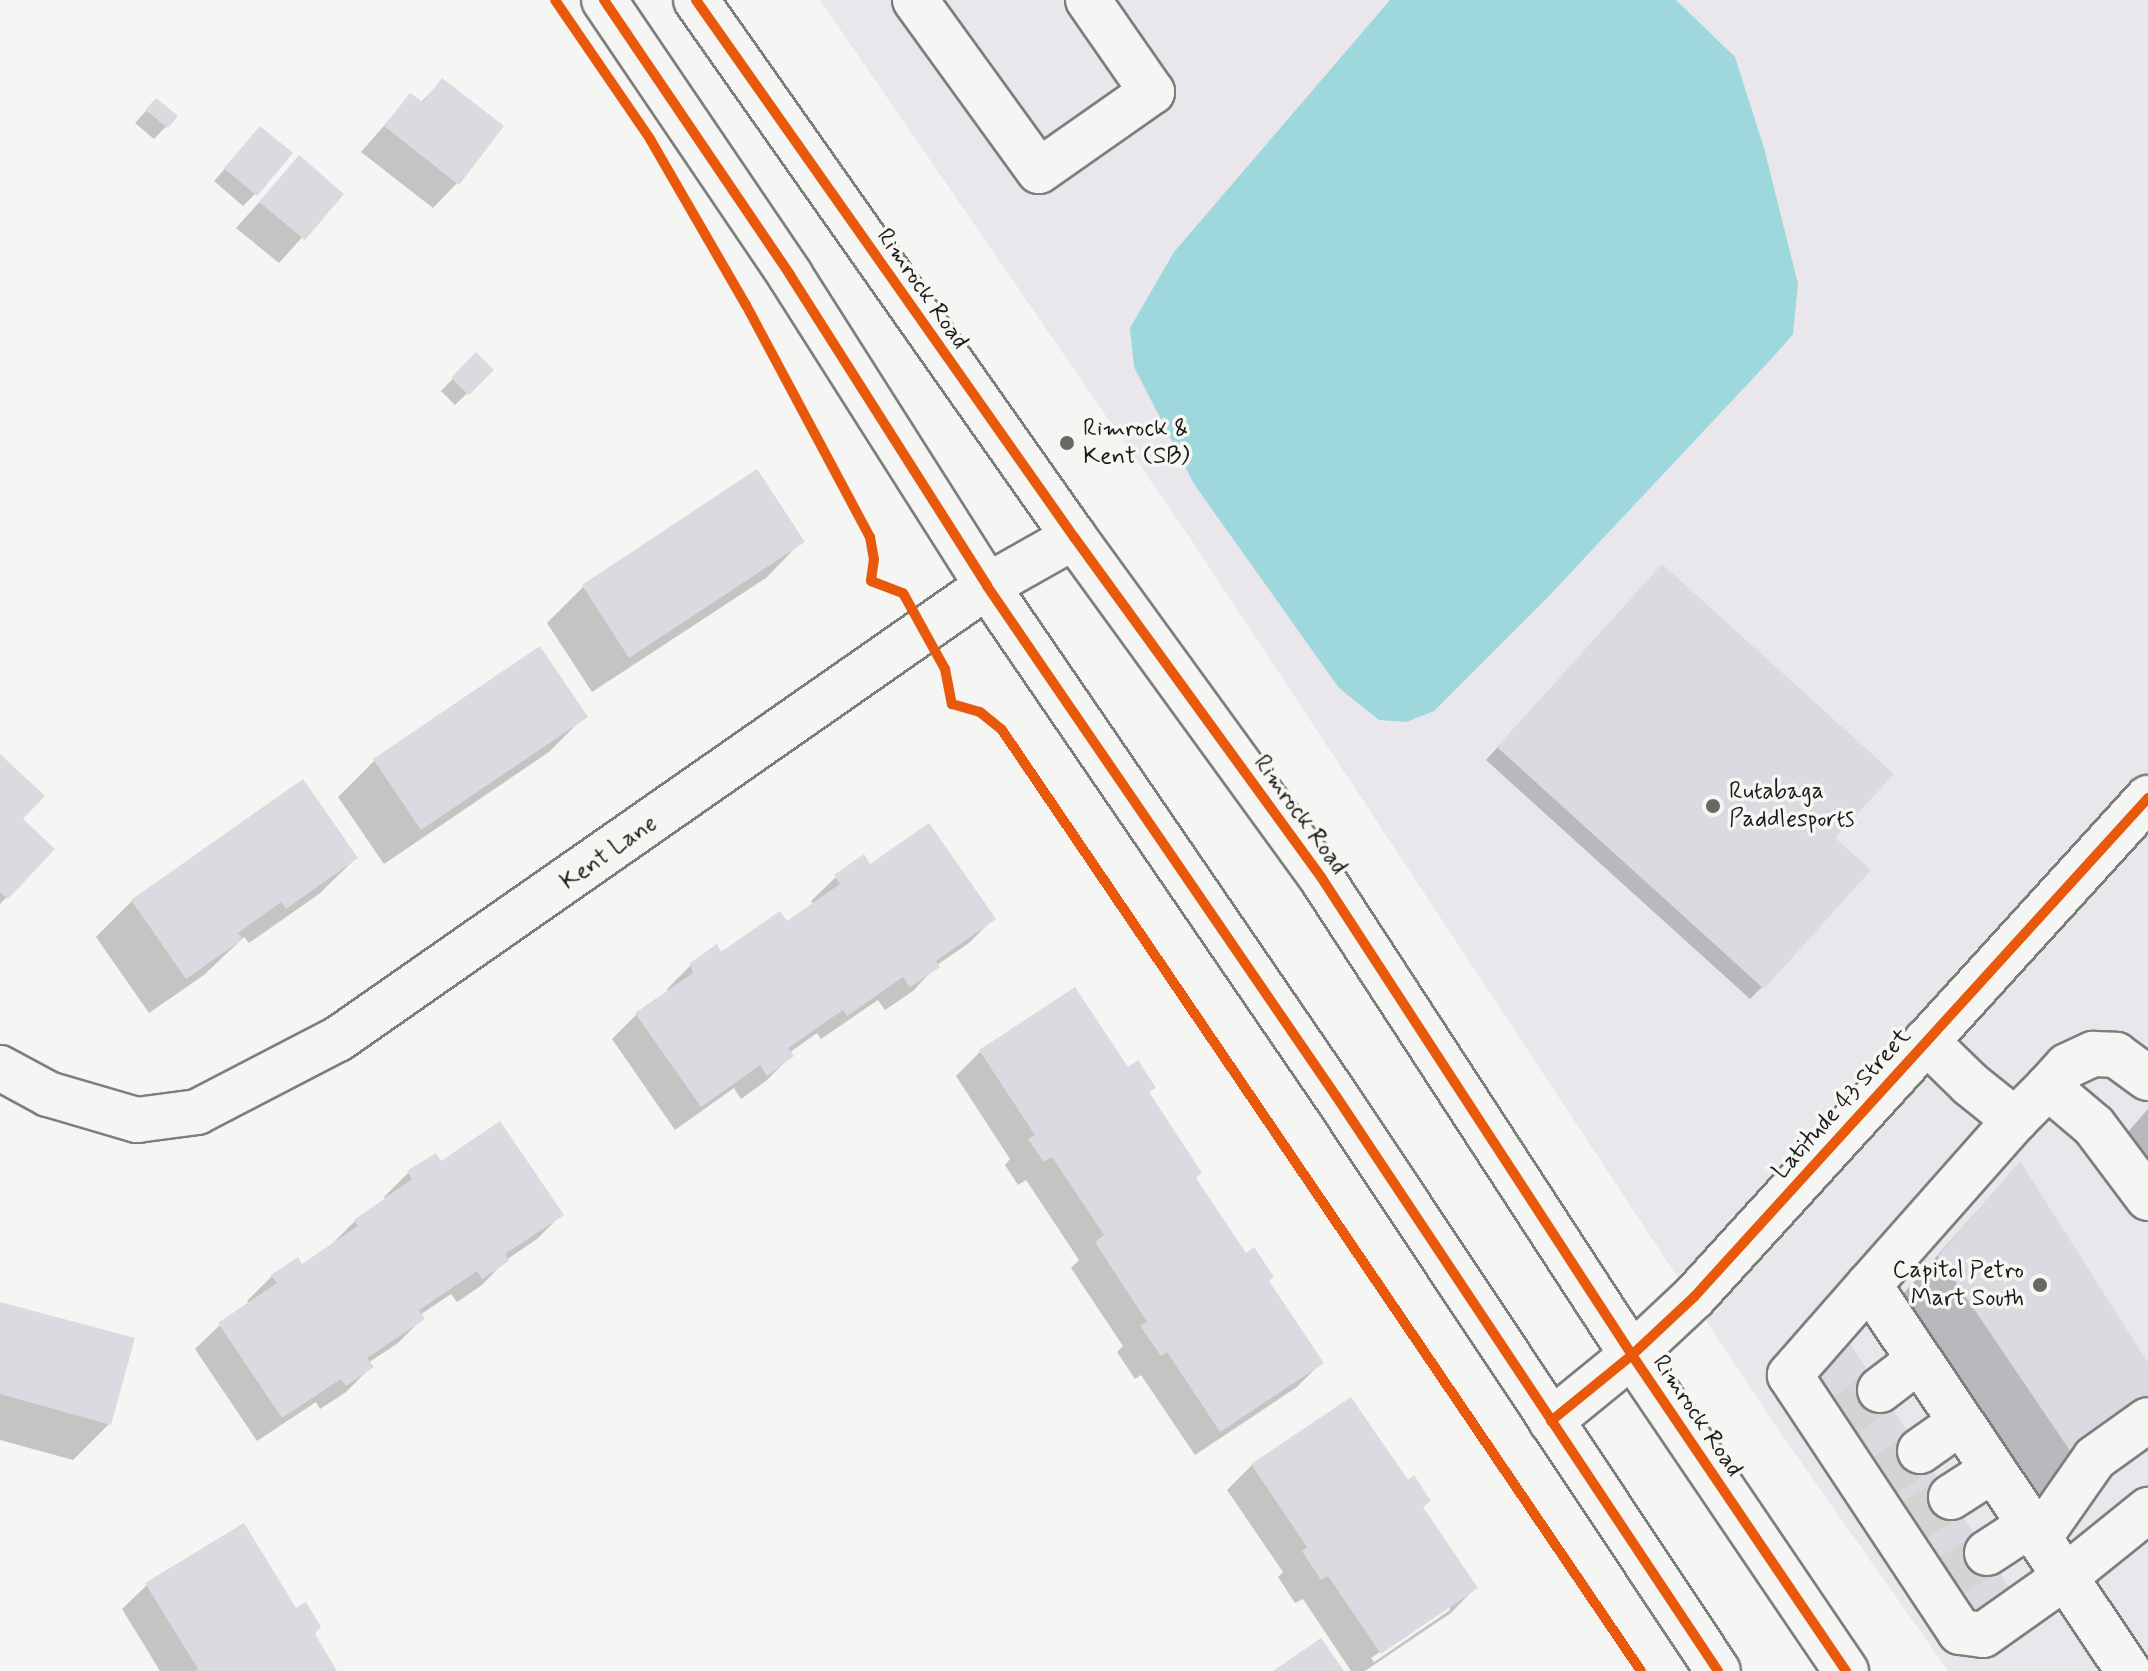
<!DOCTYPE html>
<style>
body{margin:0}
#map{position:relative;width:2148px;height:1671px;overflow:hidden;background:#f5f5f3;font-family:Mynerve,sans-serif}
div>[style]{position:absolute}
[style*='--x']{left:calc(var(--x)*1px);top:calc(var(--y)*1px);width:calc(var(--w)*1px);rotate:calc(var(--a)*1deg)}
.built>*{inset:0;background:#e9e7ec}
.water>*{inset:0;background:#9fd8dc}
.shadow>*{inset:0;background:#0003}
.building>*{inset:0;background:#dcd9e1}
.minor-tunnel>*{height:44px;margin-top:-22px;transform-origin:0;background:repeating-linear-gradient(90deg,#d4d4d3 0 44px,transparent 0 66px)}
.roads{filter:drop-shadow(2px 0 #7e7e7d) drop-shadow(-2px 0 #7e7e7d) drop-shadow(0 2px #7e7e7d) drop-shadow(0 -2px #7e7e7d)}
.minor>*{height:44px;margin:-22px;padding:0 22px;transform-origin:22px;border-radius:22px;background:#f5f5f3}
.major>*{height:44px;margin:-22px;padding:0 22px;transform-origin:22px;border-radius:22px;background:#f5f5f3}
.cycleway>*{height:10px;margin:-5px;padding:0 5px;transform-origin:5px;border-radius:5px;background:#e8590c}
.dots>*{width:22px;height:22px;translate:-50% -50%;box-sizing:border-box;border:4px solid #f6f6f2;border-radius:50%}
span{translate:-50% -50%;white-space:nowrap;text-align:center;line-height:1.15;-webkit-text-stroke:7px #f6f6f2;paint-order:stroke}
.street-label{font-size:24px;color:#1c1c1c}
.poi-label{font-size:24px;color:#1c1c1c}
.left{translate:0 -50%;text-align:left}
.right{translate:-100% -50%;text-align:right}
</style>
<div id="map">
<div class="built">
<i style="clip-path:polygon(820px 0,2148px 0,2148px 1671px,1948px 1671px,1775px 1425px,1188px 535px)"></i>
</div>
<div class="water">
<i style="clip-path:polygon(1390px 0,1676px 0,1735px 57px,1764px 148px,1798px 284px,1793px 334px,1774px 356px,1547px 598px,1434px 711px,1406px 722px,1379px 720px,1339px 688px,1194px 484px,1134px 367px,1130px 328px,1174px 252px)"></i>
</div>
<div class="shadow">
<i style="clip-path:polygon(442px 81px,457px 183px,433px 208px,361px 152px,410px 96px,420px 103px)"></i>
<i style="clip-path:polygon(156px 100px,176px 116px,154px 139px,135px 123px)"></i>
<i style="clip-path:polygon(249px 141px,255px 194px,243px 206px,214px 181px)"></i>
<i style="clip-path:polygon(299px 158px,341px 194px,279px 263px,236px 228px)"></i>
<i style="clip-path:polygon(476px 355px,491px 370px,455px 405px,441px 391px)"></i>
<i style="clip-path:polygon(802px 541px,766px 578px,592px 692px,547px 623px,583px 587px)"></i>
<i style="clip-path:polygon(1651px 579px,1833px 838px,1762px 987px,1750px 999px,1486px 760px)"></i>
<i style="clip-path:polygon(585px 716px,549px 752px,384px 864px,338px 797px,374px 761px)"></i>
<i style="clip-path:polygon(0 757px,20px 819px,52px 849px,0 904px)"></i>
<i style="clip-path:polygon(356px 858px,319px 894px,249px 943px,244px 937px,204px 975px,149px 1013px,96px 937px,132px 901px)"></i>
<i style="clip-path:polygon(870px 867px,993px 919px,969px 943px,937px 965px,913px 991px,885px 1010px,878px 1000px,821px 1039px,817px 1033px,789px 1053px,791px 1056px,767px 1080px,741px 1099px,734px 1088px,675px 1130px,612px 1039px,637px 1014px,668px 993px,667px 989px,692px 964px,786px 924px,814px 905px,811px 901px,836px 877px)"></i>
<i style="clip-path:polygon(980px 1052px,1127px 1070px,1147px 1094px,1194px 1178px,1321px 1363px,1297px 1387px,1195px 1455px,1141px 1375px,1135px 1379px,1117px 1352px,1123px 1346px,1071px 1268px,1079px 1260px,1026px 1180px,1018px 1185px,1005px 1165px,1010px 1159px,956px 1076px)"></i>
<i style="clip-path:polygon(2148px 1109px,2148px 1165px,2120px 1141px)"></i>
<i style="clip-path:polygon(440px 1164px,561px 1215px,537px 1239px,506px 1260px,482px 1285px,457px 1302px,451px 1294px,420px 1315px,422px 1319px,398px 1343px,368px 1363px,371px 1367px,346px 1392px,320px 1409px,316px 1402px,257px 1441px,195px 1349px,220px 1325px,250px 1304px,247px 1301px,272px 1276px,302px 1267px,330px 1246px,355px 1221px,386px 1200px,384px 1197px,408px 1173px)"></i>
<i style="clip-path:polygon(2019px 1164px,2148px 1367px,2129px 1430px,2040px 1495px,1903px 1294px)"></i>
<i style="clip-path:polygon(0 1304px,109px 1424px,73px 1460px,0 1440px)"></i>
<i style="clip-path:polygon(evenodd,1351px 1399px,1475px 1588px,1451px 1613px,1365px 1671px,1351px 1671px,1303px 1599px,1295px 1603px,1278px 1577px,1283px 1572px,1227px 1490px,1252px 1465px,1351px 1399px,1450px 1605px,1450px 1610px,1374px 1662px,1371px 1658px,1450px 1605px)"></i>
<i style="clip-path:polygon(147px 1585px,295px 1610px,335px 1671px,160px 1671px,122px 1609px)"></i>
</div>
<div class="building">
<i style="clip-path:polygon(442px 78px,504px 126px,459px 185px,384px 126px,410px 93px,423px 102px)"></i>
<i style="clip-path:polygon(156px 98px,178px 116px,168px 128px,145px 110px)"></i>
<i style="clip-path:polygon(260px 126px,293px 153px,257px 196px,224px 168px)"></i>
<i style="clip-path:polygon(299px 155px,344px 194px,305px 240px,259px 202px)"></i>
<i style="clip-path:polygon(476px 352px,494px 370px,469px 395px,451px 378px)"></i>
<i style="clip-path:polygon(757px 469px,805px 542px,629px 658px,582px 585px)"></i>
<i style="clip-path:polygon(1662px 564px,1894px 774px,1835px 838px,1871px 870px,1764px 989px,1497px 747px)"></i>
<i style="clip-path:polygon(540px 646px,588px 717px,421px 830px,373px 759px)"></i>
<i style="clip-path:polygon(0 754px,45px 796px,23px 819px,55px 849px,8px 899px,0 892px)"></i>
<i style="clip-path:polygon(303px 779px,358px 858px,286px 909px,281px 902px,238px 933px,243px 939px,186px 979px,131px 900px)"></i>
<i style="clip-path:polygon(929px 823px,996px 919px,936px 961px,940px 967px,910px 987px,903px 977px,847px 1016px,843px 1010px,788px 1048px,794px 1056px,767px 1076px,760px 1065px,701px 1107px,635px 1013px,693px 973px,690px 963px,717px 944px,721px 952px,780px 911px,787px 921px,840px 884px,834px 875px,864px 854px,870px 864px)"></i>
<i style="clip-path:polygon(1075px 987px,1128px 1067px,1138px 1060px,1156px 1088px,1149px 1092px,1202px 1173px,1196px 1178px,1246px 1253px,1254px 1247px,1274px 1277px,1269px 1281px,1324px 1363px,1220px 1432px,1167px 1352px,1161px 1356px,1140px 1326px,1147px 1322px,1095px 1242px,1104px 1235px,1052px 1157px,1044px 1162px,1028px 1139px,1035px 1135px,979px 1050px)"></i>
<i style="clip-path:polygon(500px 1121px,564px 1215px,505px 1254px,509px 1261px,482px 1279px,477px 1271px,419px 1310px,425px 1319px,367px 1358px,374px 1367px,346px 1386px,341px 1379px,282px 1418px,218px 1323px,277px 1283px,271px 1275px,298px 1257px,302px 1264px,358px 1226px,354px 1220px,412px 1179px,407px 1171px,436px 1153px,441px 1161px)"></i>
<i style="clip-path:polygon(2020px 1161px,2148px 1363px,2148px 1408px,2077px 1461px,1938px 1256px)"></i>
<i style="clip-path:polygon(0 1302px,135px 1338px,111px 1425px,0 1394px)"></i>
<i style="clip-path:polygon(1842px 1331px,2012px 1592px,1968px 1621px,1803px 1376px)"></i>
<i style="clip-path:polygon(1351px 1397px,1408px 1480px,1414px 1475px,1431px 1501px,1423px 1507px,1478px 1588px,1381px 1654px,1328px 1576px,1321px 1580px,1302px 1551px,1307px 1547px,1251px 1464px)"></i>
<i style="clip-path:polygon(244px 1523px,296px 1608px,306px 1602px,321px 1627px,315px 1634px,337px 1671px,194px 1671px,198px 1669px,145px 1583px)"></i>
<i style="clip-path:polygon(1321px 1638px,1344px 1671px,1273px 1671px)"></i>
</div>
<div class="minor-tunnel">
<i style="--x:1836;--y:1423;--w:55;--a:-36.9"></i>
<i style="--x:1875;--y:1482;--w:55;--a:-34.6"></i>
<i style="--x:1905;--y:1526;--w:54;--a:-32.2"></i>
<i style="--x:1942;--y:1582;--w:54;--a:-32.8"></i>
</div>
<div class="roads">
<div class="minor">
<i style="--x:915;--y:0;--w:211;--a:54.1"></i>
<i style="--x:1039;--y:171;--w:138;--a:-35"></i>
<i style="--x:1152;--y:92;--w:112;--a:-124.8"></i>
<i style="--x:1926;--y:1041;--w:62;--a:44.3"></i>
<i style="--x:1970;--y:1084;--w:58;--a:38.7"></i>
<i style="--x:2015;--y:1120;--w:220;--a:131.5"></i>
<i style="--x:1869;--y:1285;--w:465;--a:56.1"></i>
<i style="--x:0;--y:1068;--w:55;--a:28.4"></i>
<i style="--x:48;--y:1094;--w:93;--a:16.3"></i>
<i style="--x:137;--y:1120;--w:61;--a:-7.6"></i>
<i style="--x:197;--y:1112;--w:159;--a:-27.4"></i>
<i style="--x:338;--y:1039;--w:791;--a:-34.91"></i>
<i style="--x:987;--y:586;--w:100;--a:-29.4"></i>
<i style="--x:2048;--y:1087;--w:28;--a:-48"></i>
<i style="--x:2067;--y:1066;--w:29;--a:-25"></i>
<i style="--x:2093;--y:1054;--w:23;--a:2"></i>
<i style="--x:2116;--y:1055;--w:39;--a:36"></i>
<i style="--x:2015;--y:1120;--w:47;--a:-45"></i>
<i style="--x:2048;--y:1087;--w:60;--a:40.3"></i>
<i style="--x:2094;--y:1126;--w:90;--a:53.1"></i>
<i style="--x:1869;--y:1285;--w:120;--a:131.3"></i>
<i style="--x:1790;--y:1375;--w:308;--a:56.5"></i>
<i style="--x:1960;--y:1632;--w:23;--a:7"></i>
<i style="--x:1983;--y:1635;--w:100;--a:-35.3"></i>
<i style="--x:2065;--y:1577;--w:107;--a:-38.9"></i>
<i style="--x:1880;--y:1390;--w:49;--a:-37.6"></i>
<i style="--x:1551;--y:1421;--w:104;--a:-39.2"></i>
<i style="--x:1632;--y:1355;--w:85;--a:-43.1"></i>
<i style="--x:1694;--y:1297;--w:675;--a:-47.7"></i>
<i style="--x:1920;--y:1451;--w:50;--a:-35.3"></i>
<i style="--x:1951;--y:1497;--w:50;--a:-32.7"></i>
<i style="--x:2039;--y:1538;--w:98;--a:-55"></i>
<i style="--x:2095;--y:1458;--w:65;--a:-35.6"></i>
<i style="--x:1987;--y:1553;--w:51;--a:-33.1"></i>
</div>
<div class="major">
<i style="--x:604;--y:0;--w:332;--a:55.9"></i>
<i style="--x:790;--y:275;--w:368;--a:57.6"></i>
<i style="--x:987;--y:586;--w:618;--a:55.62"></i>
<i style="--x:1336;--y:1096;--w:690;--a:56.4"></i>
<i style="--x:696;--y:0;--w:657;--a:54.86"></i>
<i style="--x:1074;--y:537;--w:420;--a:54"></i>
<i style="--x:1321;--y:877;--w:570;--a:56.95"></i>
<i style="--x:1632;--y:1355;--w:382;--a:55.9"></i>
</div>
</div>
<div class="cycleway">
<i style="--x:555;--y:0;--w:168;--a:55.6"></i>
<i style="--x:650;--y:139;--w:192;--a:60"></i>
<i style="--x:746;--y:305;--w:263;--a:61.9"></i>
<i style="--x:870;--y:537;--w:22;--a:80"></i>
<i style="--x:874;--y:559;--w:22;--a:98"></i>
<i style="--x:871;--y:581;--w:34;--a:21"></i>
<i style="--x:903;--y:593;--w:87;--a:61.1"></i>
<i style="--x:945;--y:669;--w:36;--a:79"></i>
<i style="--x:952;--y:704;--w:29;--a:16"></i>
<i style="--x:980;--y:712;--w:28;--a:39"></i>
<i style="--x:1002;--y:730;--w:1137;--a:55.82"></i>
<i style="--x:604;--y:0;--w:332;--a:55.9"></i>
<i style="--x:790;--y:275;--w:368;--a:57.6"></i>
<i style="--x:987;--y:586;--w:618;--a:55.62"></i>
<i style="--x:1336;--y:1096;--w:690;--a:56.4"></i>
<i style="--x:696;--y:0;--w:657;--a:54.86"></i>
<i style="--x:1074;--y:537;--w:420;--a:54"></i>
<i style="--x:1321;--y:877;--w:570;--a:56.95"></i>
<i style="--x:1632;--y:1355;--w:382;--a:55.9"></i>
<i style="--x:1551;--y:1421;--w:104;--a:-39.2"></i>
<i style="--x:1632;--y:1355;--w:85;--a:-43.1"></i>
<i style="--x:1694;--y:1297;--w:675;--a:-47.7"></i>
</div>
<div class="dots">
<i style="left:1067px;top:443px;background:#686867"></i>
<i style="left:1713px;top:806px;background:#686867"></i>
<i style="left:2040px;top:1285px;background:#686867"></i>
</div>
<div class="street-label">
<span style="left:922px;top:289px;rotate:55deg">Rimrock Road</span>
<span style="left:1300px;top:815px;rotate:54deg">Rimrock Road</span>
<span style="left:609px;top:853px;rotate:-35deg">Kent Lane</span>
<span style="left:1842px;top:1104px;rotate:-48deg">Latitude 43 Street</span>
<span style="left:1697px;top:1416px;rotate:56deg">Rimrock Road</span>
</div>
<div class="poi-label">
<span class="left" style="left:1083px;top:443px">Rimrock &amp;<br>Kent (SB)</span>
<span class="left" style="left:1729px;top:806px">Rutabaga<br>Paddlesports</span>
<span class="right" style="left:2024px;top:1285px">Capitol Petro<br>Mart South</span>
</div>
</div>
